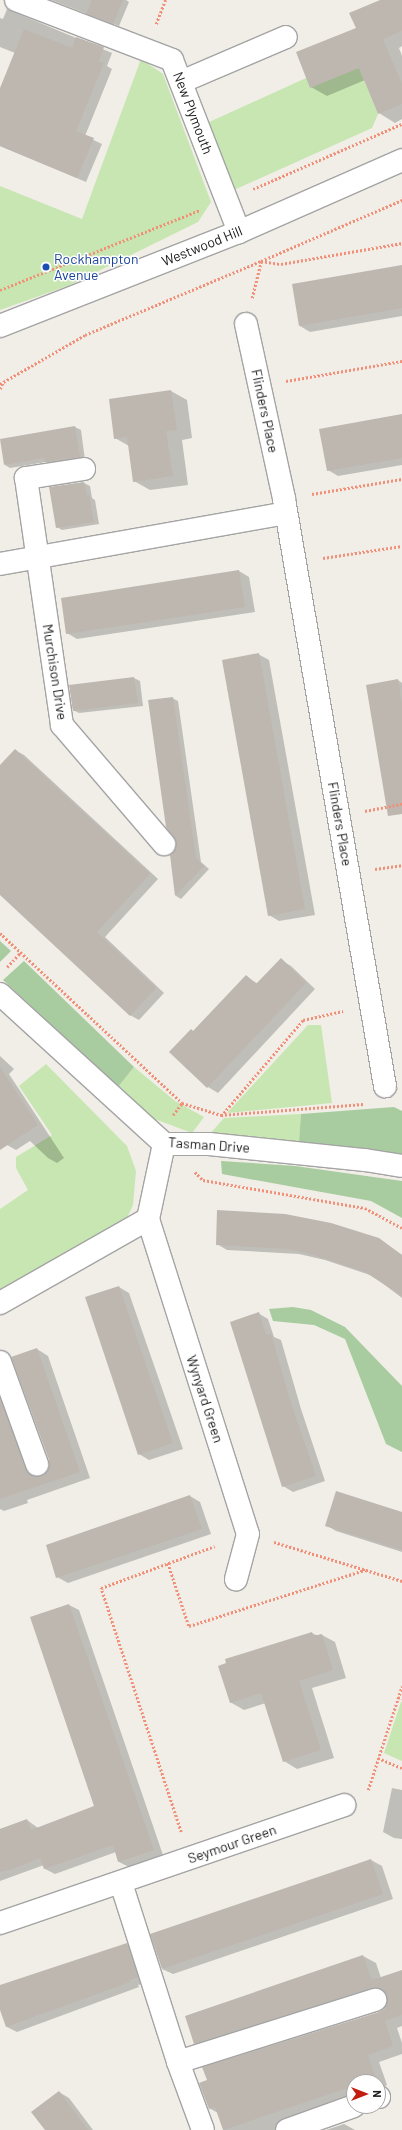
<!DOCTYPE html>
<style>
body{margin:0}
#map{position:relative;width:402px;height:2130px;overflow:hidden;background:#f0eee7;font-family:Barlow,sans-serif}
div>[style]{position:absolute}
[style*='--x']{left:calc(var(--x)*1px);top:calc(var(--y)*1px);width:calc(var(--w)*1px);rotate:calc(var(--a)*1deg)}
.grass>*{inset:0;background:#c7e6b1}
.forest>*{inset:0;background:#a8cc9f}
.shadow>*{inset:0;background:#0003}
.building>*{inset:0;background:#bdb7b0}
.path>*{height:2.5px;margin-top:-1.25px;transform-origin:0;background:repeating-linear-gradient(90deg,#f18f78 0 2px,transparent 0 4px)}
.roads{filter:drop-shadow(1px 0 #a4a4a4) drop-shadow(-1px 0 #a4a4a4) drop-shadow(0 1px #a4a4a4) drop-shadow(0 -1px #a4a4a4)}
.minor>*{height:22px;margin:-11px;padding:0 11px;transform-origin:11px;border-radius:11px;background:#fff}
.dots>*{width:11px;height:11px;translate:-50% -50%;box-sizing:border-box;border:2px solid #fff;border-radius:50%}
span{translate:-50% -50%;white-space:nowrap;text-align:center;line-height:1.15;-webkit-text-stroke:3px #fff;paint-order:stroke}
.street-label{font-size:14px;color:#202020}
.transit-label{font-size:14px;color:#164399}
.left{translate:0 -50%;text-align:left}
.north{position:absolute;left:346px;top:2074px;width:40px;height:40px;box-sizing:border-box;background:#fff;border:1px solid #a6a6a6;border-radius:50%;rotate:90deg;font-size:11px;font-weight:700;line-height:16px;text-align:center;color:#202020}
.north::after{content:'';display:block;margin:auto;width:14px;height:18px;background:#c21d0e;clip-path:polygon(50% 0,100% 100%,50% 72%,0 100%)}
</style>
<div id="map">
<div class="grass">
<i style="clip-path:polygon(141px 59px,163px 74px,211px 202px,198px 222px,70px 285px,0 310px,0 186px,82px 219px)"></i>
<i style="clip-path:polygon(359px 68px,378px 114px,372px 128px,234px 190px,207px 123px,306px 78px)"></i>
<i style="clip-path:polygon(308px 1025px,321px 1025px,332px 1103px,227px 1113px)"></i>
<i style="clip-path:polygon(46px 1064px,127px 1146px,136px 1171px,133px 1205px,121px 1231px,0 1296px,0 1209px,28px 1190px,16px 1168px,16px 1157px,52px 1135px,19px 1086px)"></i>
<i style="clip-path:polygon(134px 1067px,175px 1101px,204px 1117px,192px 1133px,152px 1118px,118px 1087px)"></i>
<i style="clip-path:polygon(301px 1114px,299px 1142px,209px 1135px,224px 1118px)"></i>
<i style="clip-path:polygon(401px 1702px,402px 1702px,402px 1761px,384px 1753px)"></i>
</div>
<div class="forest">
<i style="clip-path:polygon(0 941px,11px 951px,0 962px)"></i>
<i style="clip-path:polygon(24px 961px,134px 1067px,118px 1087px,3px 980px)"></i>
<i style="clip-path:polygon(394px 1107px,402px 1111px,402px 1155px,299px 1142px,301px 1114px)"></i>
<i style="clip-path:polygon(221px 1161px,295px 1166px,402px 1181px,402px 1218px,371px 1201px,222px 1174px)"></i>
<i style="clip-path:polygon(293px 1307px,311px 1310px,345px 1327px,402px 1386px,402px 1452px,386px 1444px,345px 1339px,314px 1325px,273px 1321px,269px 1309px)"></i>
</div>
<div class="shadow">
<i style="clip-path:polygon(51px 0,126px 0,129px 2px,119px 26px)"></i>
<i style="clip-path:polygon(383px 0,402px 0,402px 46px,399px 48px,402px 56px,402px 119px,395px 123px,379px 113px,365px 80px,327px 96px,311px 87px,357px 28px)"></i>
<i style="clip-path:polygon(7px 9px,112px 53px,107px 66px,112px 69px,85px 136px,102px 144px,86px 182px,0 146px,0 91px,15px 53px,0 47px,0 18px,3px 19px)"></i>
<i style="clip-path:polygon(402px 266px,402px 316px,310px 332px,300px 326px,294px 285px)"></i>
<i style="clip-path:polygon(171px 391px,187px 400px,192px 438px,182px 440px,188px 485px,150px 490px,134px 481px,129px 446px,115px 438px)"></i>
<i style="clip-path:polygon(402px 415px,402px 465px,338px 476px,328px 470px)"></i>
<i style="clip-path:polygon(75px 427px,81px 430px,85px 460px,52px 465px,46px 462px,10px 468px,5px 465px)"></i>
<i style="clip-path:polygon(84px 483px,90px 486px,92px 498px,95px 500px,99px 524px,62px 530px,57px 527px,50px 488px)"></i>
<i style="clip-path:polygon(239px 571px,249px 577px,255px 612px,77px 639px,67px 633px)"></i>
<i style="clip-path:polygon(258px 654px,269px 660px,315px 915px,279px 921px,269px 915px)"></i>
<i style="clip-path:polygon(134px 678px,140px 681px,143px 706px,79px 713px,73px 710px,70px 686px)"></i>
<i style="clip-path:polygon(398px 680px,402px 683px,402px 785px)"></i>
<i style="clip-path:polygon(172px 698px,178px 701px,201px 862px,209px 869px,181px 899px,176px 896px,171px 855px,177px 849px)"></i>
<i style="clip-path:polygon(15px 750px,24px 755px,158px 879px,105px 937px,164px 993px,139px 1020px,130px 1015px,0 893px,0 767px)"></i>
<i style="clip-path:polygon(281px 960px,291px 966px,315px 989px,218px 1093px,208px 1087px,194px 1031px,246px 976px,258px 984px)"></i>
<i style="clip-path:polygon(0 1056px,14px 1069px,9px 1074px,64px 1158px,57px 1163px,48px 1158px,30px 1141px,16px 1150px,7px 1145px,0 1135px)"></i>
<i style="clip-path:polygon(378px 1239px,402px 1255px,402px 1298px,373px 1276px,325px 1260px,299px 1254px,227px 1250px,217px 1244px)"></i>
<i style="clip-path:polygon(119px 1287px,129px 1293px,183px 1449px,149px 1460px,139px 1454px)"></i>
<i style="clip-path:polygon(258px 1313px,268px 1319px,274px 1337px,281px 1340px,301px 1409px,325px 1481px,293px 1492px,283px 1486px)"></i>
<i style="clip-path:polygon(37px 1349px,48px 1356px,90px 1478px,27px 1500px,28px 1503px,4px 1511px,0 1509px,0 1376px,36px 1476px,41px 1477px,48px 1472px,50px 1466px)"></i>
<i style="clip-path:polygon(190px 1496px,200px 1502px,211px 1534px,68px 1583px,57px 1577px)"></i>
<i style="clip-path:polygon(402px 1513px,402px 1552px,336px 1531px,326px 1525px)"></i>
<i style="clip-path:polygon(69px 1605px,79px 1610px,163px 1855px,129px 1867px,119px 1862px,116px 1852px,55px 1874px,45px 1869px,44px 1865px,0 1881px,0 1829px,27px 1820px,38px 1828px,96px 1806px)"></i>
<i style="clip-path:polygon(312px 1633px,318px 1636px,322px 1635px,335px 1642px,346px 1678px,312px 1688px,334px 1758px,297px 1769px,284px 1761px,266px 1703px,244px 1710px,230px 1702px,226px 1660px)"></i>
<i style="clip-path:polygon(392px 1788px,402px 1790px,402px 1839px,394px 1838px,383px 1832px)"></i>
<i style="clip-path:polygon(371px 1860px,382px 1866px,393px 1899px,173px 1974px,162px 1969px)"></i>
<i style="clip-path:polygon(127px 1944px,136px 1949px,147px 1983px,138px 1985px,139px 1987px,17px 2032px,7px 2027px,0 2007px,0 1987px)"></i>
<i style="clip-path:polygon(363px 1956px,376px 1963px,381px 1978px,402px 1973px,402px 2026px,397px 2028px,402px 2043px,402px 2054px,379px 2062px,387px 2085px,378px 2089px,378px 2082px,354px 2082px,354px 2097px,289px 2130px,224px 2130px,218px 2113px,209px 2108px,385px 2009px,388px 2003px,388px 1995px,384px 1995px,208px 2050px,195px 2043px)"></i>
<i style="clip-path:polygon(59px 2092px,69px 2098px,93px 2130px,46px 2130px)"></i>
<i style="clip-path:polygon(344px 2124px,355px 2130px,326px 2130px)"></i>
</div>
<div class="building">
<i style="clip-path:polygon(92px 0,123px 0,113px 24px,86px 14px)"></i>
<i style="clip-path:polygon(380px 0,402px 0,402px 31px,383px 39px,402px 84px,402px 104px,378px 114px,359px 68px,310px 88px,296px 52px,356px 28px,349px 13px)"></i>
<i style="clip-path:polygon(24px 29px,72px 48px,76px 37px,104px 47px,99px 61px,104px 63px,76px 131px,94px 138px,77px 178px,0 146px,0 88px)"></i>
<i style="clip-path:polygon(402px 265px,402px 308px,299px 326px,292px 284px)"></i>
<i style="clip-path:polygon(171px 390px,177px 430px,166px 431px,173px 476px,133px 482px,127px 437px,114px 439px,109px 399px)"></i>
<i style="clip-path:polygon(402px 414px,402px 458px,327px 471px,319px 429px)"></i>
<i style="clip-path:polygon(75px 426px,80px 457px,45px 462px,44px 458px,4px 465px,0 439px)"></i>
<i style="clip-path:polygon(84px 482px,87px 496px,89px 495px,94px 522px,56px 528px,49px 487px)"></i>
<i style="clip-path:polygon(239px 570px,245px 607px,66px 634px,61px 598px)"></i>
<i style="clip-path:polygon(259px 653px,305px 909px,268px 916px,222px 660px)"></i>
<i style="clip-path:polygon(134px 677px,138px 703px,73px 711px,69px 685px)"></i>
<i style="clip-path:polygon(398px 679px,402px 705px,402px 814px,388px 816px,366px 685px)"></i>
<i style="clip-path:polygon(173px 697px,196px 858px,204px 866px,175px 896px,170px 855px,176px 848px,176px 842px,166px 827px,148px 700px)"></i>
<i style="clip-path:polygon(15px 749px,150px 874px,97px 932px,156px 988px,130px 1016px,0 895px,0 765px)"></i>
<i style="clip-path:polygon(281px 958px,306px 983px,207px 1088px,169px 1052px,191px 1029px,193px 1031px,246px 975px,256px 984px)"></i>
<i style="clip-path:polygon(0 1067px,38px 1125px,0 1150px)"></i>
<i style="clip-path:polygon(217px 1210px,285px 1214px,331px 1223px,379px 1238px,402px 1255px,402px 1296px,365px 1272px,314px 1255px,288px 1249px,216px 1245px)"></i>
<i style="clip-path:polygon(119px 1286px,173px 1443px,138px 1455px,85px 1297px)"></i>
<i style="clip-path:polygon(259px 1312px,266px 1335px,271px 1334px,291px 1403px,316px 1476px,282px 1487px,230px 1322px)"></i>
<i style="clip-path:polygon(37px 1348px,80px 1472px,0 1499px,0 1399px,29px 1473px,34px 1476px,41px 1476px,46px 1472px,49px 1467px,49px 1460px,11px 1357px)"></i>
<i style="clip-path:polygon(336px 1491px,402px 1512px,402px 1550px,325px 1526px)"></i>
<i style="clip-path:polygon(190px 1495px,202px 1529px,56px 1578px,46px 1545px)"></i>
<i style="clip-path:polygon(69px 1604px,154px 1850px,118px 1862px,113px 1845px,44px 1869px,40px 1858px,10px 1870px,0 1872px,0 1829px,27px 1819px,31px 1830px,94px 1806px,30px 1617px)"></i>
<i style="clip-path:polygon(312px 1632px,313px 1636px,322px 1634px,333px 1670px,299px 1681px,321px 1750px,283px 1762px,261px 1693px,230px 1703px,218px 1666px,226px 1663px,225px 1659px)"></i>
<i style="clip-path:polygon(371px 1859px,383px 1894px,162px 1969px,150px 1934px)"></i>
<i style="clip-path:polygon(127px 1943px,138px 1977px,129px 1980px,130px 1982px,6px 2027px,0 2010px,0 1985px)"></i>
<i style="clip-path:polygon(363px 1955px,372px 1980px,402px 1970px,402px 2015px,385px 2021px,393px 2046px,368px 2055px,376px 2079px,366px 2082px,354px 2082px,354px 2086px,223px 2130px,215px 2107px,209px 2109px,199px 2083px,207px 2080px,202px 2067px,379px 2012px,384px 2009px,387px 2003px,387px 1996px,378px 1988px,371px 1988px,194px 2044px,185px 2016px)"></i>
<i style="clip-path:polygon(59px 2091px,88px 2130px,45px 2130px,31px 2112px)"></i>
</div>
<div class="path">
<i style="--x:156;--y:24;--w:26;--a:-69"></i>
<i style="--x:253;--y:189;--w:163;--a:-23.6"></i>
<i style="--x:0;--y:290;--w:215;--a:-21.8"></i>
<i style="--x:252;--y:298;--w:38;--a:-76"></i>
<i style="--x:261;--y:261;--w:154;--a:-23.4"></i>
<i style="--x:286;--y:381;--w:118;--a:-9.8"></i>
<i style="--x:0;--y:384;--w:98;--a:-30"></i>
<i style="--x:85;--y:335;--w:191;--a:-22.8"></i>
<i style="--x:261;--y:261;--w:20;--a:9"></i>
<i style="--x:281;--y:264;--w:123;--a:-9.8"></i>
<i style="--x:0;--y:389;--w:8;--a:-67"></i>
<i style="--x:312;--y:494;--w:91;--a:-9.5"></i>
<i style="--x:323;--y:558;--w:80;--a:-8.6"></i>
<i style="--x:365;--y:811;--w:38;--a:-11"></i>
<i style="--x:375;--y:869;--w:27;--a:-8"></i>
<i style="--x:0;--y:933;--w:249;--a:43"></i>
<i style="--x:182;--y:1103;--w:41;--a:17.1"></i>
<i style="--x:221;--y:1115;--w:143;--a:-4.4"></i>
<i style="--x:7;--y:967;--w:19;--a:-47"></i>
<i style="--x:173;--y:1115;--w:15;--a:-53"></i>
<i style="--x:221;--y:1116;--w:126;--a:-49.5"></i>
<i style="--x:303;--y:1020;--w:41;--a:-12.7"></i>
<i style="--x:195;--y:1172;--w:11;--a:45"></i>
<i style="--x:203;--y:1180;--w:164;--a:9.8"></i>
<i style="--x:365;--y:1208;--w:42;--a:28.4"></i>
<i style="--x:274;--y:1542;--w:134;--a:16.9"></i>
<i style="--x:168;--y:1563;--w:66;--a:71.6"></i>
<i style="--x:189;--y:1626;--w:185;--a:-17.7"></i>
<i style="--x:398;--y:1697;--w:4;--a:27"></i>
<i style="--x:378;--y:1758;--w:26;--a:23"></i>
<i style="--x:368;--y:1790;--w:109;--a:-71.9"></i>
<i style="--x:181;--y:1832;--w:257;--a:-108.2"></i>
<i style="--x:101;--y:1588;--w:121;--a:-20.2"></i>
</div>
<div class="roads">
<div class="minor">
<i style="--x:16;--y:0;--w:167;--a:21"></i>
<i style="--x:172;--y:60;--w:185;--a:68.7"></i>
<i style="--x:181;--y:82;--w:114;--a:-23.2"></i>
<i style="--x:246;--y:324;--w:179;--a:77.7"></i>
<i style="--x:284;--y:499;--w:596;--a:80.24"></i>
<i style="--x:0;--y:326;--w:257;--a:-21.5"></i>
<i style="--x:239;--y:232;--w:178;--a:-23.8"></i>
<i style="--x:84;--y:469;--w:59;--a:171.2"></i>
<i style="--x:26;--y:478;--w:250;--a:81.7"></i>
<i style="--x:62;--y:725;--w:157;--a:49.4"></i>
<i style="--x:0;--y:564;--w:290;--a:-10.1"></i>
<i style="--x:0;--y:994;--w:222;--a:42.4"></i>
<i style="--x:164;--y:1144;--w:45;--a:0"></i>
<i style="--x:209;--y:1144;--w:157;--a:5.9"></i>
<i style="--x:365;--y:1160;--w:37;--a:9"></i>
<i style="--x:148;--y:1219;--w:330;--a:72.4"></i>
<i style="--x:248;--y:1534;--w:47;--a:104.9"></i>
<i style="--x:0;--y:1303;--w:170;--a:-29.6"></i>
<i style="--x:148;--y:1219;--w:77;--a:-78"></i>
<i style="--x:0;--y:1362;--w:109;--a:70.1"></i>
<i style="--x:121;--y:1883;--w:188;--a:72.3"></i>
<i style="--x:178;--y:2062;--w:72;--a:69.8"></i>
<i style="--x:0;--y:1923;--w:364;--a:-18.9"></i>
<i style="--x:178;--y:2062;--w:207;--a:-17.5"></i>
<i style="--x:378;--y:2097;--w:1;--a:0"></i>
<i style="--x:287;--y:2130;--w:71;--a:-19.7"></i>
</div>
</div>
<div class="dots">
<i style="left:46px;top:267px;background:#1a4fb4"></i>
</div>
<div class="street-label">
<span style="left:193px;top:113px;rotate:69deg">New Plymouth</span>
<span style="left:202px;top:246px;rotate:-22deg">Westwood Hill</span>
<span style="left:265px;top:411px;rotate:78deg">Flinders Place</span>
<span style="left:55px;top:672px;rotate:81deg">Murchison Drive</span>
<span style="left:340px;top:824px;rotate:80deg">Flinders Place</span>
<span style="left:209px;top:1145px;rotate:4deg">Tasman Drive</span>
<span style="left:205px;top:1399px;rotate:72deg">Wynyard Green</span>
<span style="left:232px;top:1844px;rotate:-19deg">Seymour Green</span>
</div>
<div class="transit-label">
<span class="left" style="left:54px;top:267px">Rockhampton<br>Avenue</span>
</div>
<div class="north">N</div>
</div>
